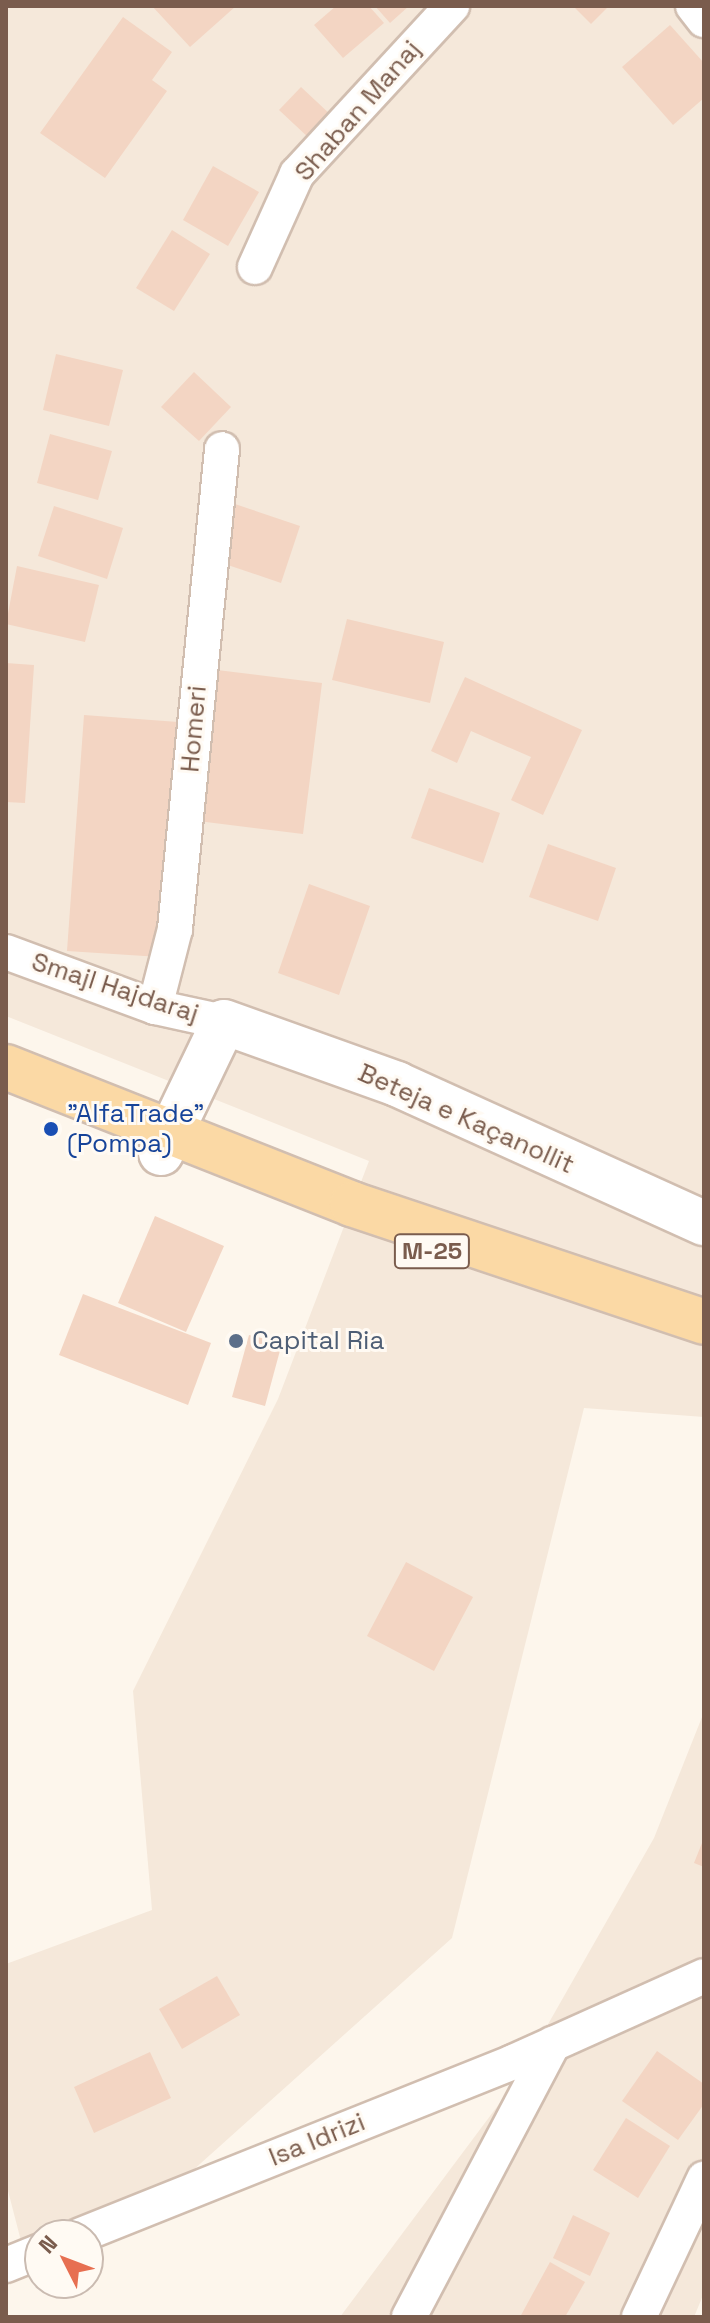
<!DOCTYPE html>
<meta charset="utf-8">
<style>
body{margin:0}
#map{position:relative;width:710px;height:2323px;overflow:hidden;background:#fdf6ec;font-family:"Space Grotesk",sans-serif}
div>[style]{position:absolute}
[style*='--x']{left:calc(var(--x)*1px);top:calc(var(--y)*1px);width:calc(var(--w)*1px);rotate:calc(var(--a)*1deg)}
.residential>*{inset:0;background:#f5e8da}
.building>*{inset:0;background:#f3d5c3}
.roads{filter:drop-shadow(2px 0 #d1beb0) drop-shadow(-2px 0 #d1beb0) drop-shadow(0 2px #d1beb0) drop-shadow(0 -2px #d1beb0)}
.street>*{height:34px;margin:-17px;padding:0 17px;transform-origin:17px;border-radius:17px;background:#fff}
.secondary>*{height:44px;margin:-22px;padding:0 22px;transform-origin:22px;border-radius:22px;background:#fff}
.primary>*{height:44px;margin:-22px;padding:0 22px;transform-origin:22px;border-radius:22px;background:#fbd9a5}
.dots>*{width:22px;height:22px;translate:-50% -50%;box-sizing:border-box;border:4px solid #fffaf3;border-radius:50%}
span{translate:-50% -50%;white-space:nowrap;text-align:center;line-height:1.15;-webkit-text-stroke:6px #fffaf3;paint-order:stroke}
.shield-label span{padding:2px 6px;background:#fffaf3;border:2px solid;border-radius:6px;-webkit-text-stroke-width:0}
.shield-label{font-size:24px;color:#7a5c4d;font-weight:700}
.street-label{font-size:26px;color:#7a5c4d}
.transit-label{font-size:26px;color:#164399}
.left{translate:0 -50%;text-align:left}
.service-label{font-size:26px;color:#4e5e75}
.frame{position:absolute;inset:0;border:8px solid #7a5c4d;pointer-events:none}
.north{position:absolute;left:24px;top:2219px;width:80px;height:80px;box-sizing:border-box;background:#fffaf3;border:2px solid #cabbb1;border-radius:50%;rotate:312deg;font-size:22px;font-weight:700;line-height:32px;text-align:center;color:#7a5c4d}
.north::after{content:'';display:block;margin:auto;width:28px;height:36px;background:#e76f51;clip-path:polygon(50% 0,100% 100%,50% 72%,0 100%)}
</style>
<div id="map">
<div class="residential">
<i style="clip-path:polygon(6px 6px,704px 6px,704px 1417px,584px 1408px,452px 1938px,191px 2172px,21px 2241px,6px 2183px,6px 1964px,152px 1910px,133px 1691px,278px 1399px,369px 1161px,6px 1016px)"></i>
<i style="clip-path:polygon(704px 1712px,704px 2293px,694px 2317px,340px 2317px,514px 2084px,654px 1838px)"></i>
</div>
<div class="building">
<i style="clip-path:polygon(152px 6px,236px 6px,190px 47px)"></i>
<i style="clip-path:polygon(336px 6px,369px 6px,384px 23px,343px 58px,314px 25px)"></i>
<i style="clip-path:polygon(375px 6px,409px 6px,390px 23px)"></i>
<i style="clip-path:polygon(573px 6px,609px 6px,591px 24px)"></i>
<i style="clip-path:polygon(123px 17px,172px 52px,152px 80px,167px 91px,105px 178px,40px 133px)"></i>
<i style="clip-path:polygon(670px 25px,704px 63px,704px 98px,673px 125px,622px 67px)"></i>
<i style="clip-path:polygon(301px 87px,332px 116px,310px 139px,279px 110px)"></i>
<i style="clip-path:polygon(213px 166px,259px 192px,228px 246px,183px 220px)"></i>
<i style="clip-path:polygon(172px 230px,210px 254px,174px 311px,136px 288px)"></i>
<i style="clip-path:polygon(56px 354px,123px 370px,109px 426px,43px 410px)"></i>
<i style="clip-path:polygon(194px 372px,231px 407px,199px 441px,161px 407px)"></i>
<i style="clip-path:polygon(50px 434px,112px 451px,98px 500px,37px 483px)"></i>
<i style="clip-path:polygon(235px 504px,300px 526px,281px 583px,216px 561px)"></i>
<i style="clip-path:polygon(54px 506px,123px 528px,107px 579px,38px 556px)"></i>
<i style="clip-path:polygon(17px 566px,99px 585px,85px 642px,6px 624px)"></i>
<i style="clip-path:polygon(347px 619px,444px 642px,430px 703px,332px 680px)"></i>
<i style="clip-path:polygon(6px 663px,34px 665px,25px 803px,6px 802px)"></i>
<i style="clip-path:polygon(209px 669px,322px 683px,303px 834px,190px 820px)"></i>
<i style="clip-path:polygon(465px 677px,582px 730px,543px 815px,511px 800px,531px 757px,471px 731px,457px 763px,431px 751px)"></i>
<i style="clip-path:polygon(84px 715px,178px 722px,160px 957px,67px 951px)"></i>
<i style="clip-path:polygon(429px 788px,500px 813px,483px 863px,411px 838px)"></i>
<i style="clip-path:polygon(548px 844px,616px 868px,598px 921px,529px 897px)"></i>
<i style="clip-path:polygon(309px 884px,370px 906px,339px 995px,278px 973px)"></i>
<i style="clip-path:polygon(155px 1216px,224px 1246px,186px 1332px,118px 1303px)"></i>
<i style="clip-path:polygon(83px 1294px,211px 1343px,188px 1405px,59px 1355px)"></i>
<i style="clip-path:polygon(249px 1335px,282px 1343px,265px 1406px,232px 1397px)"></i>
<i style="clip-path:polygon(406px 1562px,473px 1597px,434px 1671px,367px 1636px)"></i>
<i style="clip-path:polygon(704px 1838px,704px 1867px,694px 1863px)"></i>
<i style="clip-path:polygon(217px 1976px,240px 2015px,182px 2049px,159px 2009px)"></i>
<i style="clip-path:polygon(657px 2051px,704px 2084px,704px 2104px,678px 2140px,622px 2101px)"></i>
<i style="clip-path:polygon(150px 2052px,171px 2098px,94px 2133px,74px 2087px)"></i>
<i style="clip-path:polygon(626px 2118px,670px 2146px,638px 2198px,593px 2170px)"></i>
<i style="clip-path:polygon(573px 2215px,610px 2233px,590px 2276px,553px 2258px)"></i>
<i style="clip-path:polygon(550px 2262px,585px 2282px,565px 2317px,520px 2317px)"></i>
</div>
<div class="roads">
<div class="street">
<i style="--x:693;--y:6;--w:18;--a:52"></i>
<i style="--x:255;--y:267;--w:102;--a:-65.7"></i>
<i style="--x:297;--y:174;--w:229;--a:-47.3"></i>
<i style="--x:6;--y:952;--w:159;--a:20.3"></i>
<i style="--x:155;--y:1007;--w:71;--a:12.3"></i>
<i style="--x:155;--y:1007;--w:81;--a:-75.6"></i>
<i style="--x:175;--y:929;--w:482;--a:-84.4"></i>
<i style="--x:81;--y:2235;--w:465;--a:-21.8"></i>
<i style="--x:513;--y:2062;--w:209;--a:-24.2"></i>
<i style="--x:6;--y:2265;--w:37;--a:-22"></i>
<i style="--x:409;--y:2317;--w:309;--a:-62.2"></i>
<i style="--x:639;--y:2317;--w:153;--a:-64.8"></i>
</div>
<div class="secondary">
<i style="--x:161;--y:1153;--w:145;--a:-64.3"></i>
<i style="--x:224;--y:1022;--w:184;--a:19.7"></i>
<i style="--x:397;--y:1084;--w:337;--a:24.4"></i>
</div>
<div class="primary">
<i style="--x:6;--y:1067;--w:372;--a:21.6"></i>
<i style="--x:352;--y:1204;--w:371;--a:18.5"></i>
</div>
</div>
<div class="dots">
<i style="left:51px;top:1129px;background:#1a4fb4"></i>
<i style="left:236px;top:1341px;background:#5c6f8a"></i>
</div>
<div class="shield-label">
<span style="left:432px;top:1251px">M-25</span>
</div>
<div class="street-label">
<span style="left:358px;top:111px;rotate:-49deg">Shaban Manaj</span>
<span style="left:194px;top:729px;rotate:-85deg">Homeri</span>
<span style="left:115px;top:988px;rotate:18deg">Smajl Hajdaraj</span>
<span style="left:466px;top:1119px;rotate:24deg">Beteja e Kaçanollit</span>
<span style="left:317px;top:2140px;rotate:-22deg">Isa Idrizi</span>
</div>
<div class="transit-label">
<span class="left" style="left:67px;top:1129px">"AlfaTrade"<br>(Pompa)</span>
</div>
<div class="service-label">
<span class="left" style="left:252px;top:1341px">Capital Ria</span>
</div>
<div class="frame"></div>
<div class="north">N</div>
</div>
